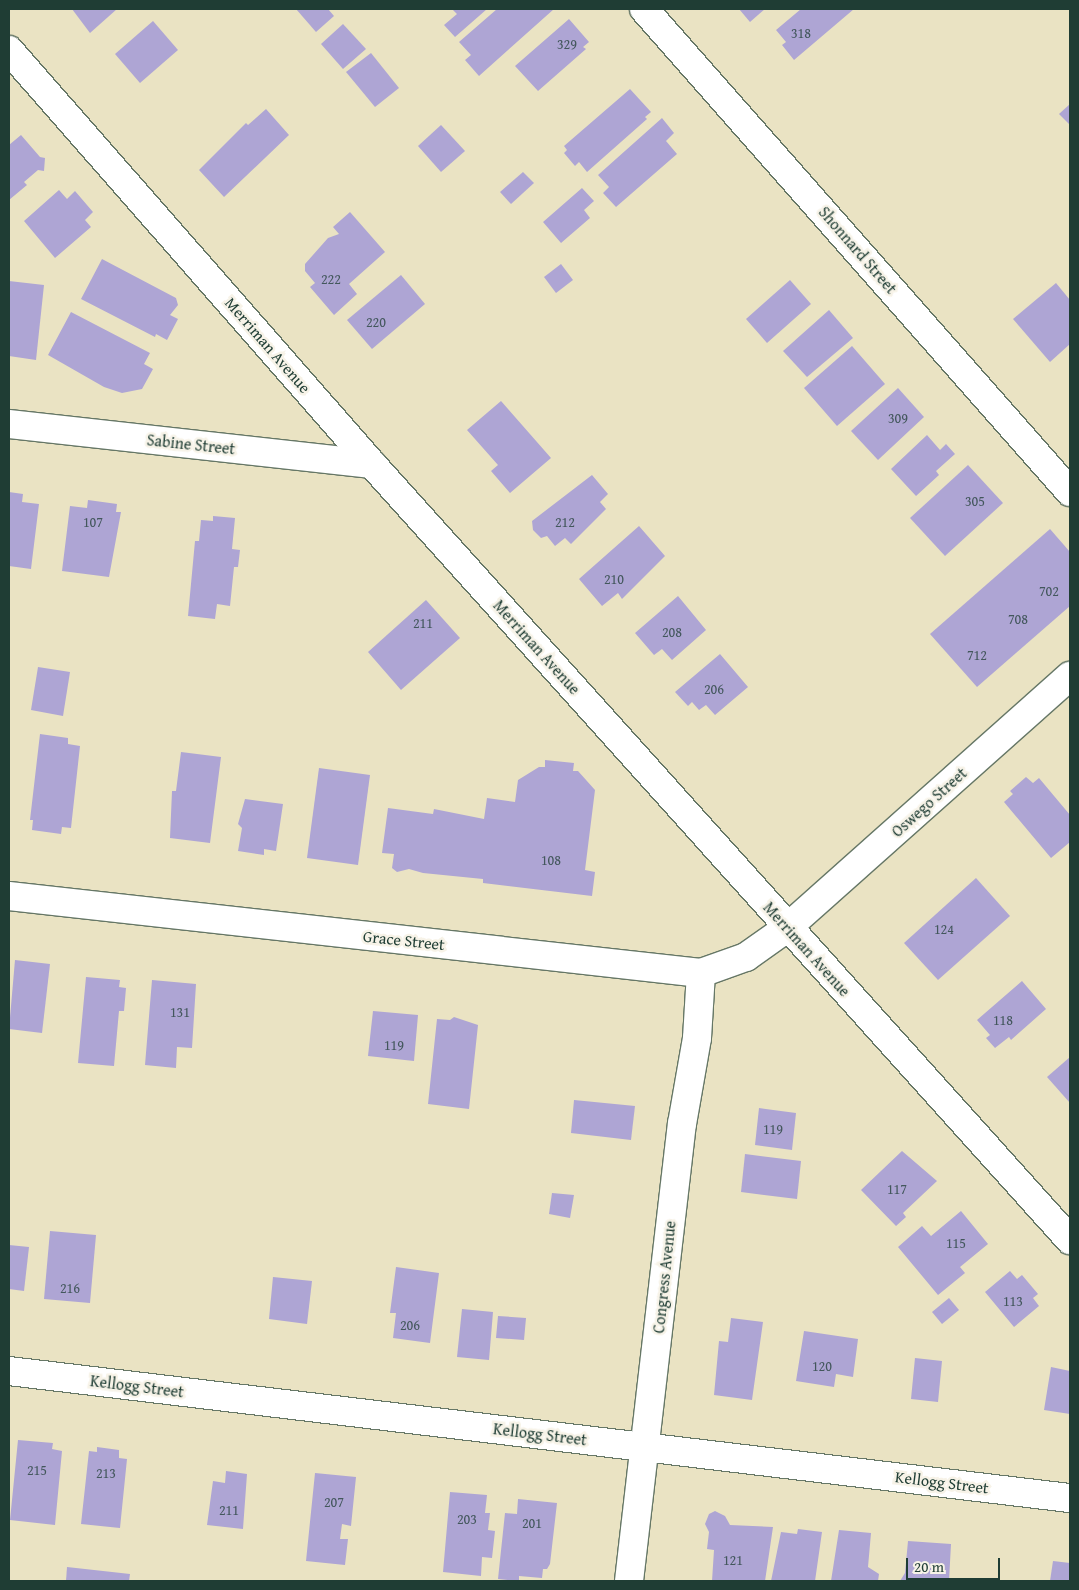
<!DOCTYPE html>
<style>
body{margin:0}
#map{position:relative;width:1079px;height:1590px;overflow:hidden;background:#eae3c3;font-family:"Gentium Book Plus",serif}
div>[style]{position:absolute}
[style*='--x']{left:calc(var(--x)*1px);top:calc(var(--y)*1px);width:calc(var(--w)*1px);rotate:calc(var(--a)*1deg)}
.building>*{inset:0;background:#aea5d4}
.roads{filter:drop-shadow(1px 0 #676) drop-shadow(-1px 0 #676) drop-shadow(0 1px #676) drop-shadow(0 -1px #676)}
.minor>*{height:28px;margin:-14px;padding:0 14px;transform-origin:14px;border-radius:14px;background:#fff}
span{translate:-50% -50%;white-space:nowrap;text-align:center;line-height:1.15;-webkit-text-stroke:5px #f7f3e8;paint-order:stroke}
.number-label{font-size:14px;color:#43575c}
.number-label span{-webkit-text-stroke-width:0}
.street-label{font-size:16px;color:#1f3d34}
.frame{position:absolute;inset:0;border:10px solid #1f3d34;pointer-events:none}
.scale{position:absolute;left:906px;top:1558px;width:94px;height:22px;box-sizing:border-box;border:2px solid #1f3d34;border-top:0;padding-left:6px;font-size:15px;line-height:18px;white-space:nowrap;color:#1f3d34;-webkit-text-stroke:4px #f7f3e8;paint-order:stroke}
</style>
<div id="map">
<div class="building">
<i style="clip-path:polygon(72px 9px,117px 9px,90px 33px)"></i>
<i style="clip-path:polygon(296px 9px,328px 9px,334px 16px,316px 32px)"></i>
<i style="clip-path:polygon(452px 9px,487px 9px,455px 37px,444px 25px,457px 14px)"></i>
<i style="clip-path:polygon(497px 9px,554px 9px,479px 76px,465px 60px,471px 55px,459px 42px)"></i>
<i style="clip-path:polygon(739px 9px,765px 9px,750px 22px)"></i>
<i style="clip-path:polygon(801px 9px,854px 9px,794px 60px,782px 45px,786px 42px,776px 30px)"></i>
<i style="clip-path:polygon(569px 19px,589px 42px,583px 47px,586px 49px,538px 91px,515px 66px)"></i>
<i style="clip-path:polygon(153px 21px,178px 50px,140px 83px,115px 54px)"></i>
<i style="clip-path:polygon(343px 24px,366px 49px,343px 69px,321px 44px)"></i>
<i style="clip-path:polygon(371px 53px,399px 88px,375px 107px,346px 72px)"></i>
<i style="clip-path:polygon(630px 89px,651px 112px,645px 117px,647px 119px,587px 172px,579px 162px,575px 166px,564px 153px,567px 150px,564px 146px)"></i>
<i style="clip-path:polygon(1070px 104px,1070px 125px,1059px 114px)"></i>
<i style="clip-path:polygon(266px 109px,289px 135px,224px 197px,199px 170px,246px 123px,248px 125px)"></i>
<i style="clip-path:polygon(662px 118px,674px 133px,666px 141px,677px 154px,616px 207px,603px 193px,609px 187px,598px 175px)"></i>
<i style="clip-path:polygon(441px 125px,465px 151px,441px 172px,418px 146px)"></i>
<i style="clip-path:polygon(21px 135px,40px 157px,45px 158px,44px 171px,38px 170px,24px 182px,27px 185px,9px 200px,9px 145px)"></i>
<i style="clip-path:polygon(523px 172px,534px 183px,511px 204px,500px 192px)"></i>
<i style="clip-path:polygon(582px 188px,594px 201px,584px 210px,590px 218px,561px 243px,543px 222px)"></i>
<i style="clip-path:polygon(59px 190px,67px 199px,75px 191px,93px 212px,85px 220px,91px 227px,55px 258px,24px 221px)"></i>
<i style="clip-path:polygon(350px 212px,385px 252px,349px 284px,357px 294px,334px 315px,310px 287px,315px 283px,305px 271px,305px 264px,328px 238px,339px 234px,333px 227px)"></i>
<i style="clip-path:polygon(102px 259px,176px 298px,178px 305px,170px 315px,178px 319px,167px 340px,156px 334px,155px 337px,81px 299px)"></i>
<i style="clip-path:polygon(561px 264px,573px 280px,556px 293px,544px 277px)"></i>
<i style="clip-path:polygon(401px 275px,425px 304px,372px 349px,347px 320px)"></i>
<i style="clip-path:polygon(790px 280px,811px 304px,767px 343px,746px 319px)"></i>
<i style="clip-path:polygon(9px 281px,44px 285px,36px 360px,9px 356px)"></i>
<i style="clip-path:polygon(1056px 283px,1070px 300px,1070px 344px,1050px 362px,1013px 319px)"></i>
<i style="clip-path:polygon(829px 310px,853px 338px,807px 377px,783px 351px)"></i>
<i style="clip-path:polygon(71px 312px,150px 353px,144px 364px,153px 369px,142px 389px,122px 393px,104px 387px,48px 355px)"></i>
<i style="clip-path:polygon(852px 346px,885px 384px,837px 426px,804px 388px)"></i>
<i style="clip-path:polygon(898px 388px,924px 417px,878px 460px,851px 431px)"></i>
<i style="clip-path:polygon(501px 401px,551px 458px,510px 493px,491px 471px,498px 465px,467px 430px)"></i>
<i style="clip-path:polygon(927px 435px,940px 450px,946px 444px,955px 454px,936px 471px,939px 475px,916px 496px,891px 469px)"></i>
<i style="clip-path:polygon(968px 465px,1003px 503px,945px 556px,910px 518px)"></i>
<i style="clip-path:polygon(592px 475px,608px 494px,600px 502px,606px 509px,571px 544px,565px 538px,555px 546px,547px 536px,541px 538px,533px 530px,532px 521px)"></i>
<i style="clip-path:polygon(9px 492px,23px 494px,22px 502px,39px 504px,31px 569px,9px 566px)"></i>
<i style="clip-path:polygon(88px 500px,117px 504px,116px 512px,121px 512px,109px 577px,62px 571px,70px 506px,87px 508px)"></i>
<i style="clip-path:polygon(213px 516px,235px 518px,232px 549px,240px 550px,238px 567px,234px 567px,230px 606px,217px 604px,215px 619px,188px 616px,195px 541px,199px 541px,201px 520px,213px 521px)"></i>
<i style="clip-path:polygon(639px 526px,665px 556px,622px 599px,618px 593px,602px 606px,579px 579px)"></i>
<i style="clip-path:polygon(1050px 529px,1070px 552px,1070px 606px,977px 687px,930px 634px)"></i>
<i style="clip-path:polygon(678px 596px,706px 630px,672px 660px,662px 649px,654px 655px,635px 633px)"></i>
<i style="clip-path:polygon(426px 600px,460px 638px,401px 690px,368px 652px)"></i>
<i style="clip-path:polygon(720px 654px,748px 687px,715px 715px,706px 705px,699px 710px,692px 702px,688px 706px,675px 692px)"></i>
<i style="clip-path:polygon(38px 667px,70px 672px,63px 716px,31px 710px)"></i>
<i style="clip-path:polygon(40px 734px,68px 738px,68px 744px,80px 746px,71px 828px,62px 827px,61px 834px,32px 830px,33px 820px,30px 820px)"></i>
<i style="clip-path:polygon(181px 752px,221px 757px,210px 843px,170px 838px,172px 791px,176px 791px)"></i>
<i style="clip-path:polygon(545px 760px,574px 763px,573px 771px,578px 771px,595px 790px,585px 870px,595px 872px,592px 896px,483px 883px,483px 879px,423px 873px,409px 869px,397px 872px,392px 868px,394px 854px,382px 853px,388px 808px,433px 814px,434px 809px,484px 819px,487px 798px,515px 802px,518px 780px,539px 767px,545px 767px)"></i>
<i style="clip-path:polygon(319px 768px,370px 775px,358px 865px,307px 858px)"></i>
<i style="clip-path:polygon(1026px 777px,1033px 783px,1039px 778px,1070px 815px,1070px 842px,1051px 858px,1004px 802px,1013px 794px,1010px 791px)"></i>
<i style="clip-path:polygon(245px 799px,283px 804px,276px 851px,264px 849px,264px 855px,238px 851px,242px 828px,238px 824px)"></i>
<i style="clip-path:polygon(976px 878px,1010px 916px,938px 980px,904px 943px)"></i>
<i style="clip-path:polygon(15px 960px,50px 964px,42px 1033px,9px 1029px)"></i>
<i style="clip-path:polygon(86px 977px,120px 980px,119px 987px,126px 988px,124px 1011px,119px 1011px,114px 1066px,78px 1063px)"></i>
<i style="clip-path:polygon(152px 980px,196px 984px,192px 1048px,177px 1047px,176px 1068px,145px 1065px)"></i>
<i style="clip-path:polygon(1022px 981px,1046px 1009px,1011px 1040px,1009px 1037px,995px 1048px,986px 1038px,990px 1035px,977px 1020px)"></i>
<i style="clip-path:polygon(373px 1011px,418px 1015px,414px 1061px,368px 1056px)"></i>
<i style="clip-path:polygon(454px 1017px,478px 1025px,469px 1109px,428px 1104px,437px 1019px,450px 1020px)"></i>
<i style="clip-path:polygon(1070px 1057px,1070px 1103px,1047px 1077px)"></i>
<i style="clip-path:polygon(574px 1100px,635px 1106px,631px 1140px,571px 1133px)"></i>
<i style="clip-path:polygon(759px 1108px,796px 1113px,792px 1150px,755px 1145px)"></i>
<i style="clip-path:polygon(902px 1151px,937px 1181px,903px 1213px,906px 1217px,896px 1226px,861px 1190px)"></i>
<i style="clip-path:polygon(745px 1154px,801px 1161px,797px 1199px,741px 1192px)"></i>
<i style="clip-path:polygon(552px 1193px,574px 1195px,570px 1218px,549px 1214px)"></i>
<i style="clip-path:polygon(961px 1211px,988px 1244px,960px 1267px,965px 1273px,938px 1295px,898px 1247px,922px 1226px,931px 1236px)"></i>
<i style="clip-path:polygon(50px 1231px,96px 1235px,90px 1303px,44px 1299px)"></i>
<i style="clip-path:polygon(9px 1245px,29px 1247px,24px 1291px,9px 1289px)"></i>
<i style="clip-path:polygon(396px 1267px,439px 1273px,430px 1343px,393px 1338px,396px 1313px,390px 1313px)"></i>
<i style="clip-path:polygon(1010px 1271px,1017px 1279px,1022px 1275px,1038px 1294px,1033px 1298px,1039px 1306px,1014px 1327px,985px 1292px)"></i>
<i style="clip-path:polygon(273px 1277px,312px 1281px,307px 1324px,269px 1319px)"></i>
<i style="clip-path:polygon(949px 1298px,959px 1310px,942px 1324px,932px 1312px)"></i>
<i style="clip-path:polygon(462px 1309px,493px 1312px,489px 1360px,457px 1357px)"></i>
<i style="clip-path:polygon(498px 1316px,526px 1318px,524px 1340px,496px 1338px)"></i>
<i style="clip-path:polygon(731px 1318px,763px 1322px,752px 1400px,714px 1395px,719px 1341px,728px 1342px)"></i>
<i style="clip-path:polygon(804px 1331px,858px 1339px,853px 1377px,836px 1374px,834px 1387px,796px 1381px)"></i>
<i style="clip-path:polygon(915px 1358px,942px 1361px,938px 1402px,911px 1399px)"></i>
<i style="clip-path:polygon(1051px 1367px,1070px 1371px,1070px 1414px,1044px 1410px)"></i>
<i style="clip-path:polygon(18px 1440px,53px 1443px,52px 1449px,62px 1451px,55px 1525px,10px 1520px)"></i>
<i style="clip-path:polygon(97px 1447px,119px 1450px,119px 1458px,127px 1459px,120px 1528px,81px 1524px,89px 1451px,97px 1452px)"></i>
<i style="clip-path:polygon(226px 1471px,247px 1474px,243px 1529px,207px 1525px,213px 1481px,225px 1483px)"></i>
<i style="clip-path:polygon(315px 1473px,356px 1477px,351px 1526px,342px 1524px,340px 1539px,348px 1539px,345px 1565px,306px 1561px)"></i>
<i style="clip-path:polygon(450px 1492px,487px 1495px,485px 1513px,490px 1513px,488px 1530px,495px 1531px,492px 1558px,482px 1557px,481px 1576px,443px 1572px)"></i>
<i style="clip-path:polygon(518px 1499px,557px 1503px,550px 1564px,547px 1569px,543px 1569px,542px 1578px,519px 1576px,519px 1581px,498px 1579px,505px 1513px,517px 1514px)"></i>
<i style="clip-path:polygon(715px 1511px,725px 1516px,730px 1525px,773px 1527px,765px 1581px,712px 1581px,714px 1550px,707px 1549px,709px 1532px,705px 1524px,709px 1514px)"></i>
<i style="clip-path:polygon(798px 1529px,822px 1532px,815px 1581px,771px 1581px,781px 1532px,797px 1534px)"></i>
<i style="clip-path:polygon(839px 1530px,871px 1533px,868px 1567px,879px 1574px,878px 1581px,831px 1581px)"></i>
<i style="clip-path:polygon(908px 1541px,951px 1544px,949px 1581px,900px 1581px,905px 1573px)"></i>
<i style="clip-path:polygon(1053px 1561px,1070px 1563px,1070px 1581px,1050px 1581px)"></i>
<i style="clip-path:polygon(67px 1567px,130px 1574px,129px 1581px,66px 1581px)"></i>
</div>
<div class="roads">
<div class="minor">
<i style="--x:644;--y:9;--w:644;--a:48.59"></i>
<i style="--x:9;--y:50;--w:551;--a:48.76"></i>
<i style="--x:372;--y:464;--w:1044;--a:48.03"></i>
<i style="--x:9;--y:424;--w:365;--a:6.3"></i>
<i style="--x:9;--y:896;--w:696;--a:6.35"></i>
<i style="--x:701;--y:973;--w:48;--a:-19.6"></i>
<i style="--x:746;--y:957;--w:50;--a:-35.3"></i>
<i style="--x:787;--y:928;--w:379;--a:-41.7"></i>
<i style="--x:9;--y:1371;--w:1069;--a:6.83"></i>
<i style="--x:629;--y:1581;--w:460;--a:-83.4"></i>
<i style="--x:682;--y:1124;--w:87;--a:-80.1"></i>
<i style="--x:697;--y:1038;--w:65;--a:-86.5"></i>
</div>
</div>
<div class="number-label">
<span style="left:801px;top:33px">318</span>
<span style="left:567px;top:44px">329</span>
<span style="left:331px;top:279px">222</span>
<span style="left:376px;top:322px">220</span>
<span style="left:898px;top:418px">309</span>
<span style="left:975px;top:501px">305</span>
<span style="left:93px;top:522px">107</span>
<span style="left:565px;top:522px">212</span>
<span style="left:614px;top:579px">210</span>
<span style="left:1049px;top:591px">702</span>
<span style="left:1018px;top:619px">708</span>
<span style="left:423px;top:623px">211</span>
<span style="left:672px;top:632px">208</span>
<span style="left:977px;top:655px">712</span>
<span style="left:714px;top:689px">206</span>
<span style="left:551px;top:860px">108</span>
<span style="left:944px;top:929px">124</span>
<span style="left:180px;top:1012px">131</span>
<span style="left:1003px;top:1020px">118</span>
<span style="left:394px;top:1045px">119</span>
<span style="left:773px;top:1129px">119</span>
<span style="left:897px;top:1189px">117</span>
<span style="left:956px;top:1243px">115</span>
<span style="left:70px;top:1288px">216</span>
<span style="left:1013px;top:1301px">113</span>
<span style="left:410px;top:1325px">206</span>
<span style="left:822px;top:1366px">120</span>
<span style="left:37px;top:1470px">215</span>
<span style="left:106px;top:1473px">213</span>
<span style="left:334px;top:1502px">207</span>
<span style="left:229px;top:1510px">211</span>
<span style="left:467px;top:1519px">203</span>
<span style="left:532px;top:1523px">201</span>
<span style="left:733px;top:1560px">121</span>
</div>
<div class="street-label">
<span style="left:858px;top:250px;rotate:49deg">Shonnard Street</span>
<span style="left:268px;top:345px;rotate:49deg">Merriman Avenue</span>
<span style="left:191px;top:444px;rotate:6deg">Sabine Street</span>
<span style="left:537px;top:647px;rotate:48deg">Merriman Avenue</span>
<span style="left:929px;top:802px;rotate:-42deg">Oswego Street</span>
<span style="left:404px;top:940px;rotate:6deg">Grace Street</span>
<span style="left:807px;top:949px;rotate:48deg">Merriman Avenue</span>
<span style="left:664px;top:1277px;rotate:-84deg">Congress Avenue</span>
<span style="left:137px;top:1386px;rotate:7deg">Kellogg Street</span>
<span style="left:540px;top:1434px;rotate:7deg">Kellogg Street</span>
<span style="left:942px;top:1482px;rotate:7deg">Kellogg Street</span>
</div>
<div class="frame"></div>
<div class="scale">20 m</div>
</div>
